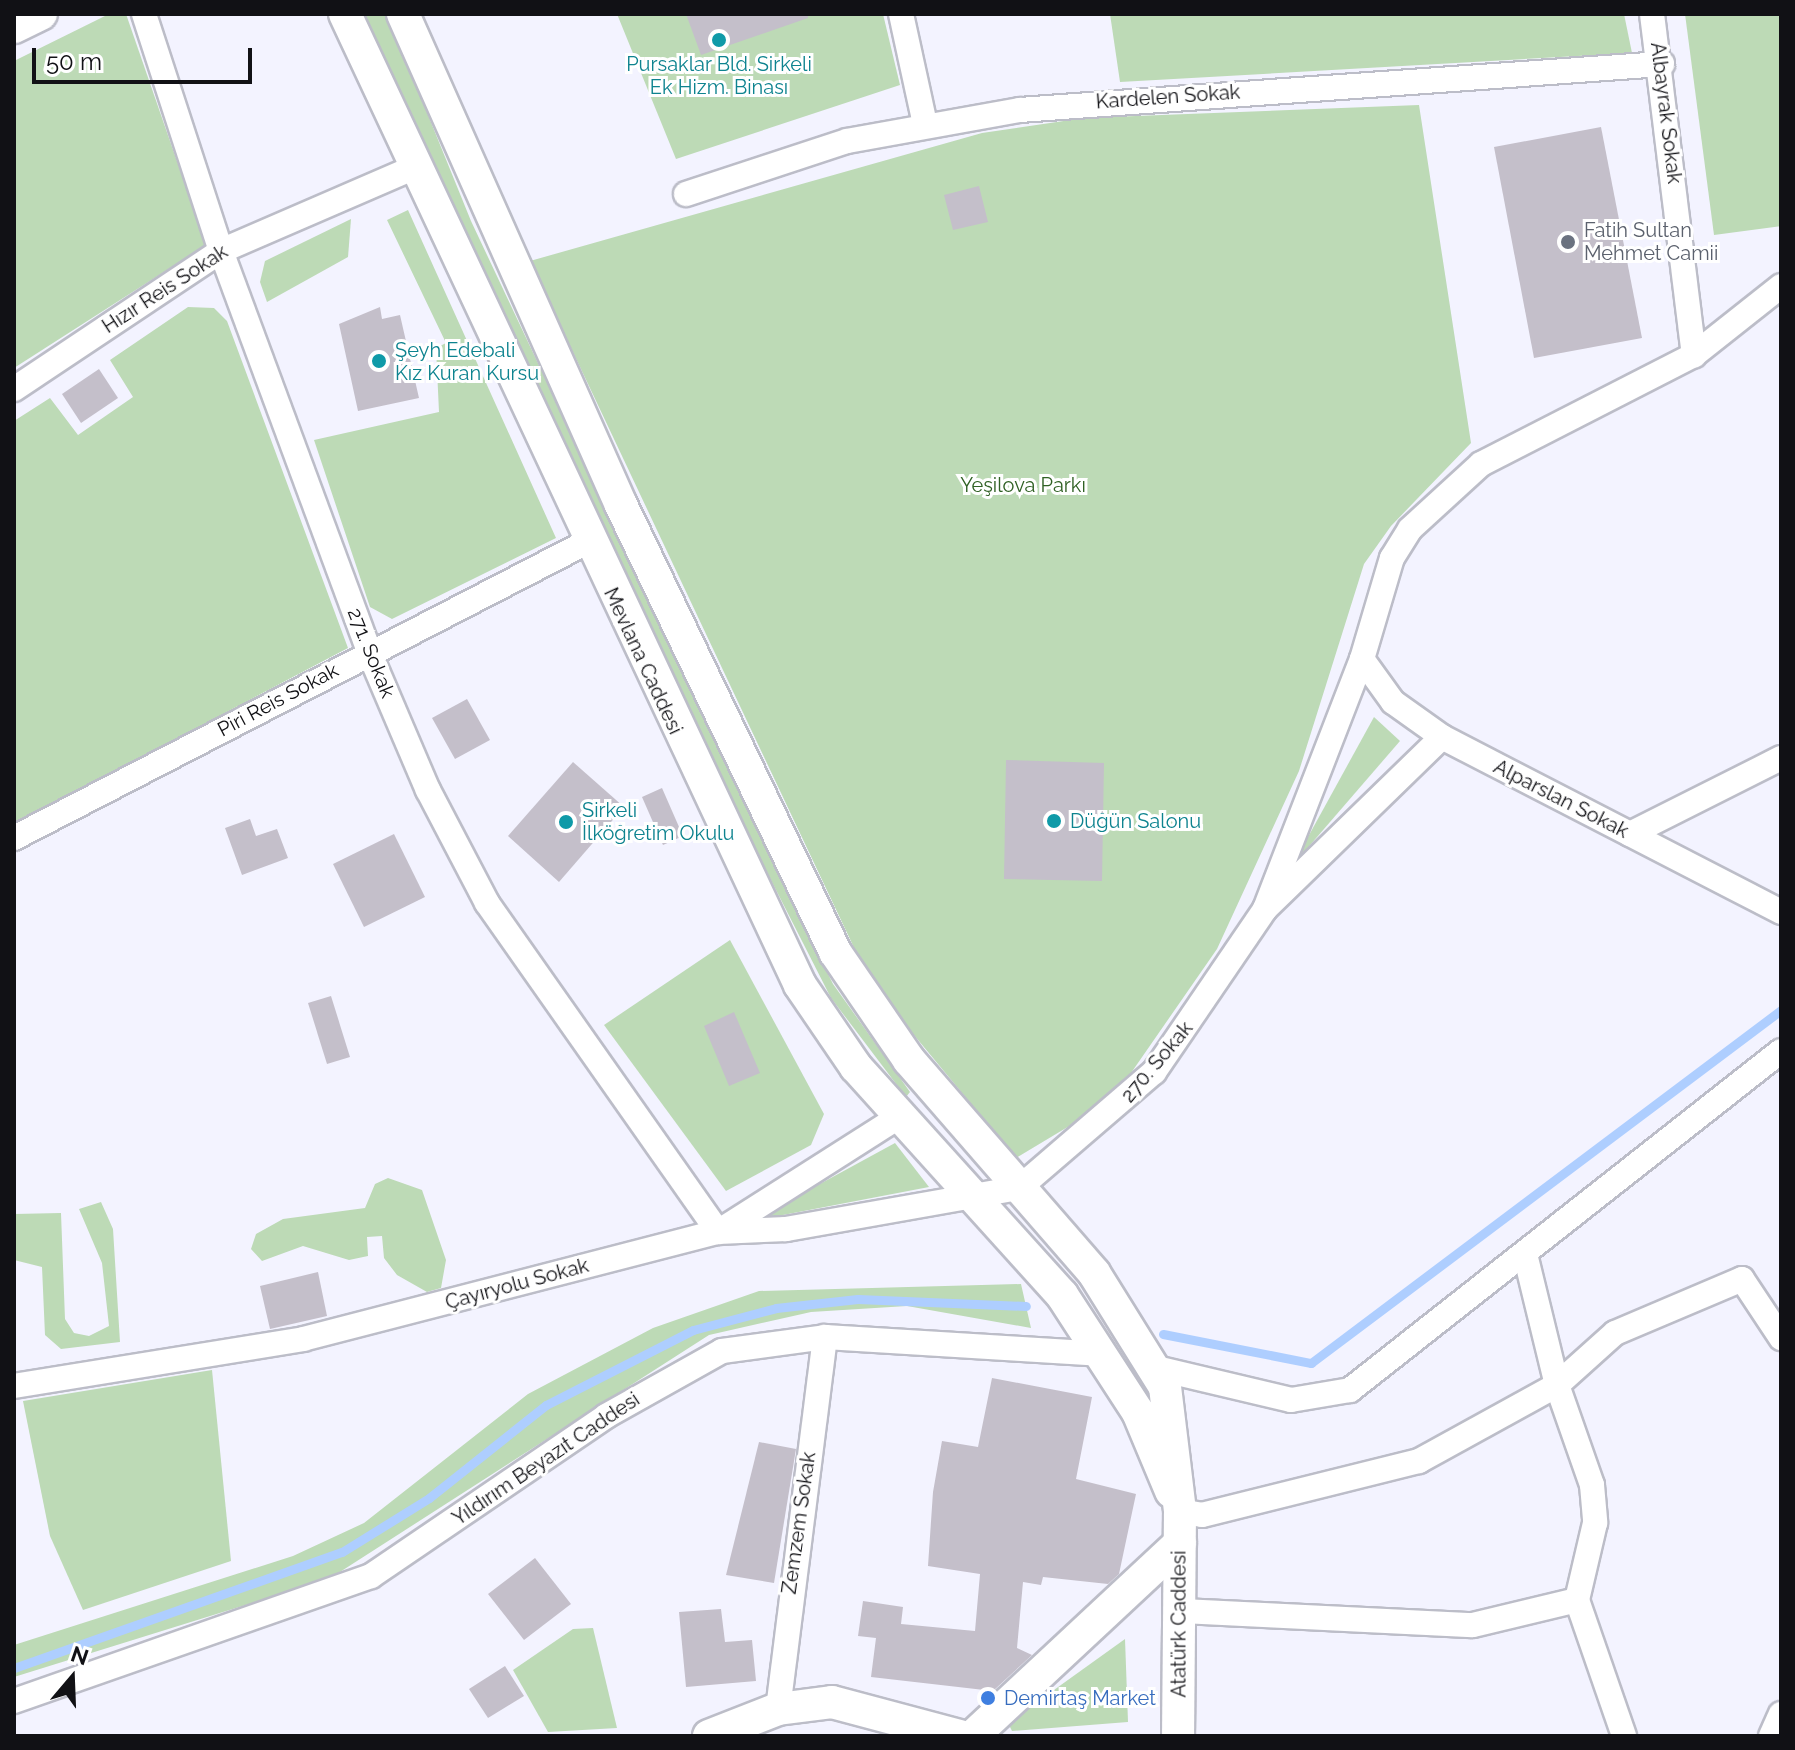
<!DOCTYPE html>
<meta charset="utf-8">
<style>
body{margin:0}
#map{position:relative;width:1795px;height:1750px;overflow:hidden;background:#f3f3ff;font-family:Raleway,sans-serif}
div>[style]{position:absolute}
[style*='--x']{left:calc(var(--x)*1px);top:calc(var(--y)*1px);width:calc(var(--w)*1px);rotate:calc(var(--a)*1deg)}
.green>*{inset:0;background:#bddab6}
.stream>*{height:9px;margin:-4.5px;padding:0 4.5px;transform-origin:4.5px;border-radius:4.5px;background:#aeceff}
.building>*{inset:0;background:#c4bfca}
.roads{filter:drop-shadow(2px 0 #bcbdc8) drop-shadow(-2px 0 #bcbdc8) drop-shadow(0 2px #bcbdc8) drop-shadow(0 -2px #bcbdc8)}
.street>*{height:24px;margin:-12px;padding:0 12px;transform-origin:12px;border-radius:12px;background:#fff}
.secondary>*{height:32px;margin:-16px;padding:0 16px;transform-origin:16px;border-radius:16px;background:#fff}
.dots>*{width:22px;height:22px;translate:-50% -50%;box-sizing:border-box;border:4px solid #fff;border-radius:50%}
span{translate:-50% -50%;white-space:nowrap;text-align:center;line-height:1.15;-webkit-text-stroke:6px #fff;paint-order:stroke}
.culture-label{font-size:20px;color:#0d838f}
.left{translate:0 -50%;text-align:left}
.street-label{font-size:20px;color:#111115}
.worship-label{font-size:20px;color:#5b616d}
.park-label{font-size:20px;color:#306124}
.shop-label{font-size:20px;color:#366cbe}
.frame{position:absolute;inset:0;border:16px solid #111115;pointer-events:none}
.north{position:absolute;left:32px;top:1638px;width:80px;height:80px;-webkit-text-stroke:6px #fff;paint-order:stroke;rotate:19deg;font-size:22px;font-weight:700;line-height:32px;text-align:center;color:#111115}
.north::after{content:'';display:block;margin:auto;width:28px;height:36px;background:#111115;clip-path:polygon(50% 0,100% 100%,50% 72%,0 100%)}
.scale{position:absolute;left:32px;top:48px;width:220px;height:36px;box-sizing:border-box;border:4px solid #111115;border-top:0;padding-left:10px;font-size:24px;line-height:28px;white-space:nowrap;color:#111115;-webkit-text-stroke:6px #fff;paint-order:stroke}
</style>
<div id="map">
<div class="green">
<i style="clip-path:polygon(109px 14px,126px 14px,206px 245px,14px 368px,14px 61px)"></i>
<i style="clip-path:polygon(362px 14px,387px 14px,471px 221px,779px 875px,833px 984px,910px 1092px,906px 1097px,831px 998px,722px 784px)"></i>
<i style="clip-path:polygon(617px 14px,883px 14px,900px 85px,676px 159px)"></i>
<i style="clip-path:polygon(1110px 14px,1624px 14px,1632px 53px,1120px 82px)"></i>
<i style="clip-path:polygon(1685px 14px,1781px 14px,1781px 226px,1714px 235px)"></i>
<i style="clip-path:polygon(1419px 105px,1471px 443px,1391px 526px,1364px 564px,1299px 771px,1217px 949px,1131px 1073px,1076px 1122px,1016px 1158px,904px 1023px,857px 954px,530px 261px,982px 133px,1084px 118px)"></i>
<i style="clip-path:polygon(408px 210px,556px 538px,392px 619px,370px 607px,314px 440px,439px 412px,436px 348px,446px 343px,387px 220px)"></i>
<i style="clip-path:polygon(351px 219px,348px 257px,267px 302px,260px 282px,265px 261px)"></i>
<i style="clip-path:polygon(188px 307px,214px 308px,227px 321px,348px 648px,14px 824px,14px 421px,50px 398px,78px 435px,133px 397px,110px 360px)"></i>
<i style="clip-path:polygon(1374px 717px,1400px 741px,1292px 866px)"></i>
<i style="clip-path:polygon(730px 940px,824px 1114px,811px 1145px,726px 1191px,604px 1025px)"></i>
<i style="clip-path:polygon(895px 1143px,929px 1187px,752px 1221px)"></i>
<i style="clip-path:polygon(388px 1178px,422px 1190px,446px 1260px,441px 1288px,427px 1292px,397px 1275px,384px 1258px,382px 1236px,367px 1237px,368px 1256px,349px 1260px,303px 1246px,262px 1261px,251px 1249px,256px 1234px,283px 1219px,365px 1208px,375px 1184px)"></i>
<i style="clip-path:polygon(101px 1202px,113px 1229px,120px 1342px,61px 1349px,45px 1335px,42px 1267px,14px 1260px,14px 1214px,61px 1213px,65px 1319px,74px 1333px,89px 1336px,109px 1326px,102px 1263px,79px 1209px)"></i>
<i style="clip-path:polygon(1021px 1284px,1031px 1328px,907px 1306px,811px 1312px,709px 1335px,329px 1579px,14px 1677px,14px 1645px,293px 1556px,364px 1523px,528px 1394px,653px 1328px,759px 1291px)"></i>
<i style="clip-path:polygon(212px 1370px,231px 1561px,83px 1610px,50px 1536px,23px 1401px)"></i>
<i style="clip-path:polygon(593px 1628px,617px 1728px,548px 1732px,513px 1670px,573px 1629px)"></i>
<i style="clip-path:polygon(1125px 1639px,1128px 1722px,1012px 1731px,1008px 1723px)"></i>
</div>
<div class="stream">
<i style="--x:1163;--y:1334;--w:151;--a:11.1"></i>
<i style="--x:1311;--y:1363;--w:588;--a:-36.91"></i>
<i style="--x:14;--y:1668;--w:348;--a:-19.5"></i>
<i style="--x:342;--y:1552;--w:102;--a:-31.8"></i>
<i style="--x:429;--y:1498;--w:149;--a:-38.5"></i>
<i style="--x:546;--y:1405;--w:165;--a:-27"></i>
<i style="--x:693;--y:1330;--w:86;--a:-14.8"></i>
<i style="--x:776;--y:1308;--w:82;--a:-6.3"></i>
<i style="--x:858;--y:1299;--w:168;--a:2.4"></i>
</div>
<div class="building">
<i style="clip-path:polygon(686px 14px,808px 14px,808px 18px,701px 55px)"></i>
<i style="clip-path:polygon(1601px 127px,1642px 338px,1534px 358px,1494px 147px)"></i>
<i style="clip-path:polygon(979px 186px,988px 222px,953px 230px,944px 195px)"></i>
<i style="clip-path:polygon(380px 307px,382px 319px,400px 315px,419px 398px,358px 411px,339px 324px)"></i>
<i style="clip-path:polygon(99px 369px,118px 398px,81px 423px,62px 394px)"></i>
<i style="clip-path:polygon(467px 699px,490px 740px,455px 759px,432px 718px)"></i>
<i style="clip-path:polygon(1006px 760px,1104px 763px,1102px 881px,1004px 879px)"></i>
<i style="clip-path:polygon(573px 762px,624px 807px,559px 882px,508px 836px)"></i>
<i style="clip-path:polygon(662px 788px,683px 836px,663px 845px,642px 797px)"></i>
<i style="clip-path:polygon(250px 819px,256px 836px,277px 829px,288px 858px,242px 875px,225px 828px)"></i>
<i style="clip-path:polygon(394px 834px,425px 897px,364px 927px,333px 864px)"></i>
<i style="clip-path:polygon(331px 996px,350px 1057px,327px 1064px,308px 1003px)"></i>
<i style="clip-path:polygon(734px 1012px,760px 1073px,729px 1086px,704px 1026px)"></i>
<i style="clip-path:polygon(318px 1272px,327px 1316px,270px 1329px,260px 1286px)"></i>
<i style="clip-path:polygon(992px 1378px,1092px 1397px,1076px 1479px,1136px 1494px,1119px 1574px,1108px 1584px,1043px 1577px,1041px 1585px,1023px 1582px,1017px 1648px,1032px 1655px,993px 1691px,871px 1677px,876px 1638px,858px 1636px,863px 1601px,903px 1607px,901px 1624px,975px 1631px,980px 1574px,928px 1566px,933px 1492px,942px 1441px,978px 1447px)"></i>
<i style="clip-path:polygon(759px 1442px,796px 1449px,774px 1583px,726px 1575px)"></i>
<i style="clip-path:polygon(535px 1558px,571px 1604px,524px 1640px,488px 1594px)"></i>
<i style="clip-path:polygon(721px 1609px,725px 1642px,752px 1640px,756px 1681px,686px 1687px,679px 1612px)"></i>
<i style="clip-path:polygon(505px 1666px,524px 1696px,488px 1718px,469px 1689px)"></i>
</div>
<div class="roads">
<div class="street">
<i style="--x:144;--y:14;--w:249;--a:72"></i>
<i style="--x:221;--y:251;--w:427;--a:69.7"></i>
<i style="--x:369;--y:652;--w:150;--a:66.9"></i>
<i style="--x:428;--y:790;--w:127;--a:62.4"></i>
<i style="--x:487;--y:903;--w:402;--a:54.9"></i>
<i style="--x:718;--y:1232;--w:216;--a:-32.5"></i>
<i style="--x:901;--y:14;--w:113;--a:77.7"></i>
<i style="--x:1652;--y:14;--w:344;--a:83"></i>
<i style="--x:686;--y:194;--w:169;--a:-18.2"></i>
<i style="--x:847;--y:141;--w:176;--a:-10.2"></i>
<i style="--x:1020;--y:110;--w:644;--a:-4.1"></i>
<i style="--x:14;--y:389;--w:249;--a:-33.7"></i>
<i style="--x:221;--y:251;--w:209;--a:-23.4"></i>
<i style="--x:1362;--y:659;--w:53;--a:54.2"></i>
<i style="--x:1393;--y:702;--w:60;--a:35.5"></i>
<i style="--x:1442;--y:737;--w:382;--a:27.3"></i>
<i style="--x:1442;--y:737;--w:247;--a:135.8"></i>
<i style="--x:1265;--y:909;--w:268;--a:-68.8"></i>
<i style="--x:1362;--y:659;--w:105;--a:-73.5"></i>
<i style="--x:1392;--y:558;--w:34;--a:-58"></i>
<i style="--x:1410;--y:529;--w:96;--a:-42.5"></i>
<i style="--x:1481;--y:464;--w:239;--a:-27.1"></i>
<i style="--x:1694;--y:355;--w:111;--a:-38.4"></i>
<i style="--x:1630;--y:834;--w:169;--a:-26.7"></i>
<i style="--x:14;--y:838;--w:645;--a:-27.32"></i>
<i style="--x:1526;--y:1258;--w:131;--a:76.3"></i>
<i style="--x:1557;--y:1385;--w:106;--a:70.7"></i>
<i style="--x:1592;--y:1485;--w:38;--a:85"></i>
<i style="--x:1595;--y:1523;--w:79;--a:103.2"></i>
<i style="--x:1577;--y:1600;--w:144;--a:70.9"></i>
<i style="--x:1156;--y:1368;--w:139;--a:13.3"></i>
<i style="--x:1291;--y:1400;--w:60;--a:-9.6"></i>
<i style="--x:1350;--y:1390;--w:548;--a:-38.19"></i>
<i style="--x:14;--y:1386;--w:293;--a:-9.2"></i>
<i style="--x:303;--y:1339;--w:429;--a:-14.5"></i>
<i style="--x:718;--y:1232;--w:68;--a:-2.5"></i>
<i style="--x:786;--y:1229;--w:237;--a:-10"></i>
<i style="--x:1019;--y:1188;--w:178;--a:-40.7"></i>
<i style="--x:1154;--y:1072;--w:197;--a:-55.7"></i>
<i style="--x:1180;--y:1511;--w:22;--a:10"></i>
<i style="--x:1202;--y:1515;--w:224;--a:-14"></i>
<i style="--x:1419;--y:1461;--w:158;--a:-28.8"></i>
<i style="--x:1557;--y:1385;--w:78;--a:-41.9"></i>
<i style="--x:1615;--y:1333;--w:138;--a:-23"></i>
<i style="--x:1742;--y:1279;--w:71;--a:56.5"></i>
<i style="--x:1182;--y:1611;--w:291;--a:2.8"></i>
<i style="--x:1473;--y:1625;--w:107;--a:-13.5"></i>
<i style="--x:14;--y:1701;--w:378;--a:-19.3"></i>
<i style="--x:371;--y:1576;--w:284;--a:-34.2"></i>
<i style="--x:606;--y:1416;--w:133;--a:-29.3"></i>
<i style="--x:722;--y:1351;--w:104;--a:-7.7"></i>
<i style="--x:825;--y:1337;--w:279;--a:3.5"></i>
<i style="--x:778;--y:1709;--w:375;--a:-82.8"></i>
<i style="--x:1771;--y:1736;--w:24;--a:-66"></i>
</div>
<div class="secondary">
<i style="--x:345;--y:14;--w:1072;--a:64.89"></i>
<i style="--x:800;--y:985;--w:99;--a:55.7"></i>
<i style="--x:856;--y:1067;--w:307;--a:47.9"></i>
<i style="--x:1062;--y:1295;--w:140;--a:57"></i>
<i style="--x:1138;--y:1412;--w:86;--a:67.3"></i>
<i style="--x:403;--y:14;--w:537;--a:66.06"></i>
<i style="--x:621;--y:505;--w:496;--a:64.4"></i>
<i style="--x:835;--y:952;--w:131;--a:55.6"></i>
<i style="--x:909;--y:1060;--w:282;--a:49"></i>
<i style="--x:1094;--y:1273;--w:134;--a:58.1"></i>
<i style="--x:1165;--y:1387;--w:125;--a:83.1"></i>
<i style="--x:1180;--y:1511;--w:225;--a:90.5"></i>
<i style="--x:14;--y:27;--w:30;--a:-26"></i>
<i style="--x:709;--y:1736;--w:74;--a:-21.4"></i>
<i style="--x:778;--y:1709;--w:54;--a:-7.4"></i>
<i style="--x:832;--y:1702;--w:132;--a:14.9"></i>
<i style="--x:973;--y:1736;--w:283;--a:-43"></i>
</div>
</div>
<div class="dots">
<i style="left:719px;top:40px;background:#0f9aa8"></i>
<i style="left:1568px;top:242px;background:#6b7280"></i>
<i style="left:379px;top:361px;background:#0f9aa8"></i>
<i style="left:1054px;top:821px;background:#0f9aa8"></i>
<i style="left:566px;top:822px;background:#0f9aa8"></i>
<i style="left:988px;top:1698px;background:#3f7fe0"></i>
</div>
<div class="culture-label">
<span style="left:719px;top:76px">Pursaklar Bld. Sirkeli<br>Ek Hizm. Binası</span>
<span class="left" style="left:395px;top:362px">Şeyh Edebali<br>Kız Kuran Kursu</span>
<span class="left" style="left:582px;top:822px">Sirkeli<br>İlköğretim Okulu</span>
<span class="left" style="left:1070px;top:821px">Düğün Salonu</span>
</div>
<div class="street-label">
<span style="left:1168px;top:97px;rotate:-4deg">Kardelen Sokak</span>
<span style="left:1666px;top:113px;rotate:83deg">Albayrak Sokak</span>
<span style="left:165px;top:289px;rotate:-33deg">Hızır Reis Sokak</span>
<span style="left:371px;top:653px;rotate:68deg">271. Sokak</span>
<span style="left:643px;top:661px;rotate:65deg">Mevlana Caddesi</span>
<span style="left:278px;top:700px;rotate:-28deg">Piri Reis Sokak</span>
<span style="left:1561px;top:799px;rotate:27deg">Alparslan Sokak</span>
<span style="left:1157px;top:1062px;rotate:-50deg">270. Sokak</span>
<span style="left:517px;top:1284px;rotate:-15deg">Çayıryolu Sokak</span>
<span style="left:546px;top:1459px;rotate:-34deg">Yıldırım Beyazıt Caddesi</span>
<span style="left:799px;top:1523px;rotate:-82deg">Zemzem Sokak</span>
<span style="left:1179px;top:1624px;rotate:-90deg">Atatürk Caddesi</span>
</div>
<div class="worship-label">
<span class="left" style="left:1584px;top:242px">Fatih Sultan<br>Mehmet Camii</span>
</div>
<div class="park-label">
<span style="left:1023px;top:485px">Yeşilova Parkı</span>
</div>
<div class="shop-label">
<span class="left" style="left:1004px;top:1698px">Demirtaş Market</span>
</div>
<div class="frame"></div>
<div class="north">N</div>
<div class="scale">50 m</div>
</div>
